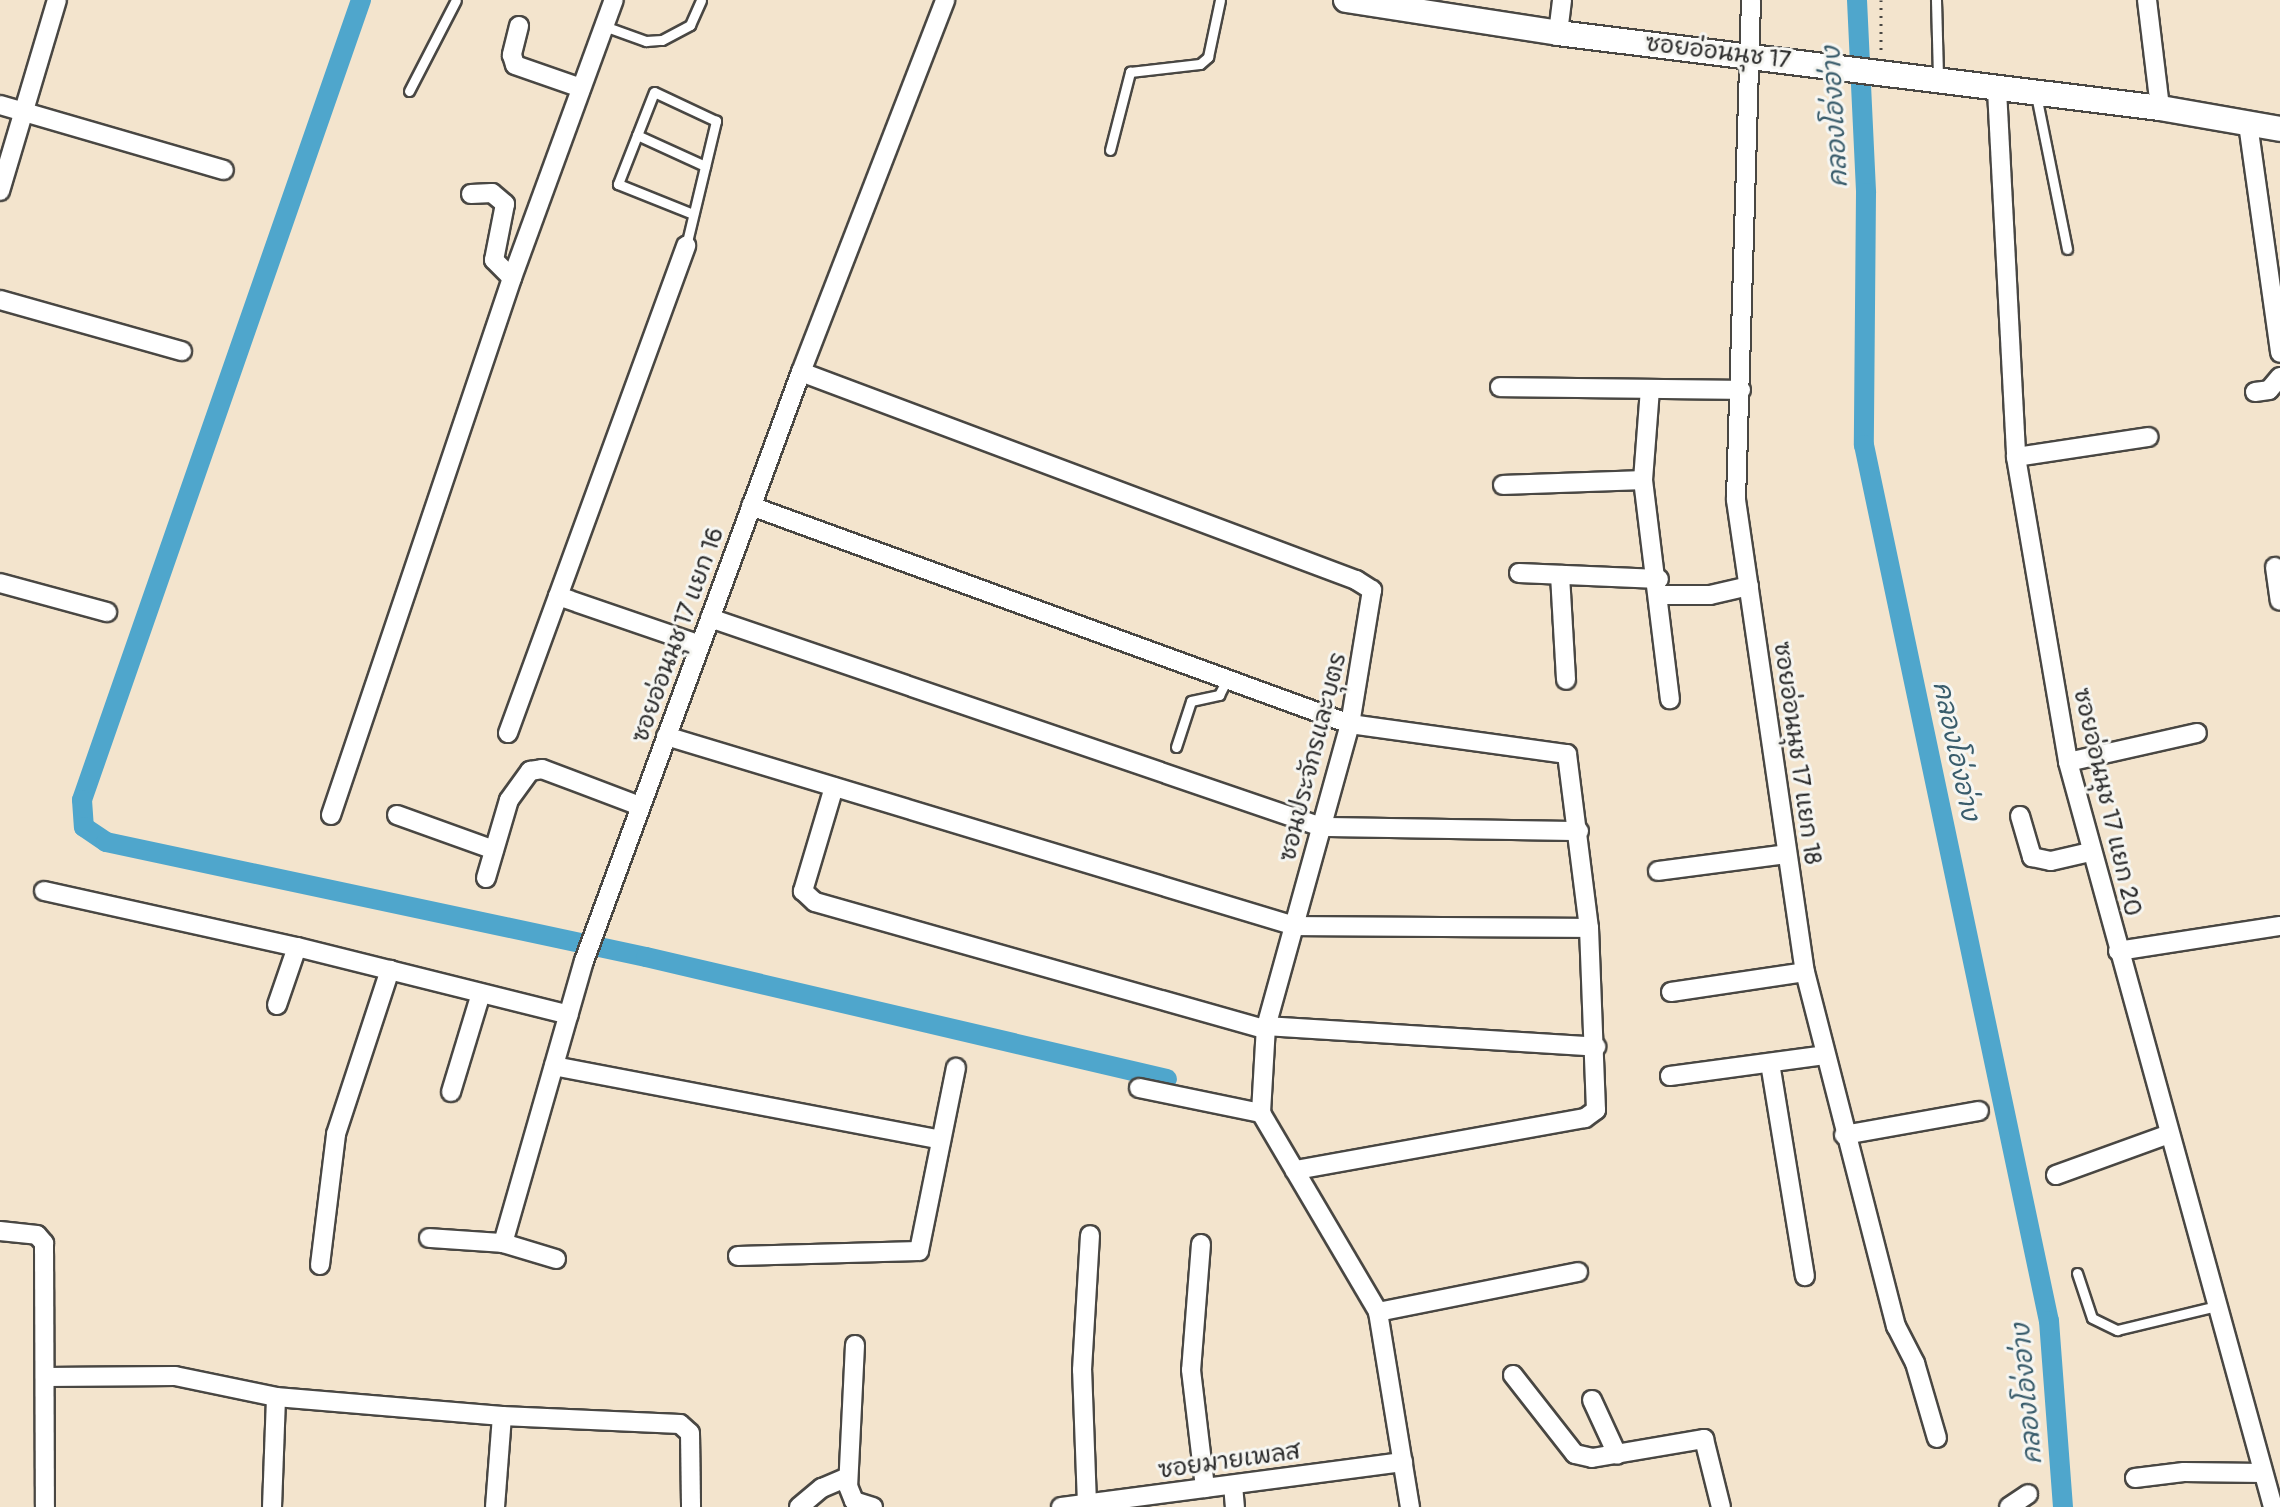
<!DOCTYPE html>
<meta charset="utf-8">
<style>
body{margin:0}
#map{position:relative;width:2280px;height:1507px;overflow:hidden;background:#f3e4cd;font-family:Pangolin,"Playpen Sans Thai",sans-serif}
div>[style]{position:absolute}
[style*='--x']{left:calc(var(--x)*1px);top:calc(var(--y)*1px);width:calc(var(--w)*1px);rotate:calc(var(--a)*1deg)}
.canal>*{height:20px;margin:-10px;padding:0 10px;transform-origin:10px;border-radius:10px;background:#4fa6cc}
.path>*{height:3px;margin-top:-1.5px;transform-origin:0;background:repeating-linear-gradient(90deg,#494743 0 2px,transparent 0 8px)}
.roads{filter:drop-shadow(2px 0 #494743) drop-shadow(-2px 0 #494743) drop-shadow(0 2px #494743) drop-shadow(0 -2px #494743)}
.service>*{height:9px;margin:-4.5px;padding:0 4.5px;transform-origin:4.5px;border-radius:4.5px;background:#fff}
.minor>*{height:18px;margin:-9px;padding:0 9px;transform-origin:9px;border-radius:9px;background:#fff}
.tertiary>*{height:24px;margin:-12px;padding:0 12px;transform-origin:12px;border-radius:12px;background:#fff}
span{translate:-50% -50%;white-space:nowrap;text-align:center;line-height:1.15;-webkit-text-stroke:6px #f6f6f2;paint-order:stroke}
.street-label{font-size:24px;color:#2b2b2b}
.water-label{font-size:26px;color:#395c6b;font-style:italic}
</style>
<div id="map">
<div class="canal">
<i style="--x:361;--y:0;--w:847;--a:109.23"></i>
<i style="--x:82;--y:800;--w:27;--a:86"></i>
<i style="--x:84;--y:827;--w:27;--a:34"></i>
<i style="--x:106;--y:842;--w:552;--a:12.02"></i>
<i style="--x:646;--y:957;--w:535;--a:13.18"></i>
<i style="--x:1857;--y:0;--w:193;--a:87.3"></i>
<i style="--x:1866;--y:193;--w:252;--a:90.5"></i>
<i style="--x:1864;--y:445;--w:895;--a:78.08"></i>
<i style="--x:2049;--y:1321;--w:187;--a:85.7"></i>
</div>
<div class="path">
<i style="--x:1881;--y:0;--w:51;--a:90"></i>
</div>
<div class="roads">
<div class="service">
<i style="--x:1936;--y:0;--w:79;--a:88.5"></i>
<i style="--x:604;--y:26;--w:45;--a:19.7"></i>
<i style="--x:646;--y:41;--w:16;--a:-4"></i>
<i style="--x:662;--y:40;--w:32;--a:-28"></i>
<i style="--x:690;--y:25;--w:27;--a:-66"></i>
<i style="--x:409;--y:91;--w:102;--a:-62.7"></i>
<i style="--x:2036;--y:95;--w:157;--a:78.6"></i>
<i style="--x:637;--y:135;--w:75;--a:24.5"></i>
<i style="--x:1110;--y:150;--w:81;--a:-75.6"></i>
<i style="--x:1130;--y:72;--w:70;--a:-6.5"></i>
<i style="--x:1200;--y:64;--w:11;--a:-41"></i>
<i style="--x:1208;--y:57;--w:58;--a:-78.1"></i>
<i style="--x:686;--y:246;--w:129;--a:-76.5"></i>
<i style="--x:716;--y:121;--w:68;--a:-154.9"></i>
<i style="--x:654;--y:92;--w:99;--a:111.4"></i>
<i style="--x:618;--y:184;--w:81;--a:21.8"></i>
<i style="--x:1176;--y:747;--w:48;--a:-71.9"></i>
<i style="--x:1191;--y:701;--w:29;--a:-12"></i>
<i style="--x:1219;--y:695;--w:18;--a:-63"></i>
<i style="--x:2077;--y:1273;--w:47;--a:71.6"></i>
<i style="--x:2092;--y:1318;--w:28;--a:26"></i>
<i style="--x:2117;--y:1330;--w:102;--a:-13.6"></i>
</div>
<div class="minor">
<i style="--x:1751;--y:0;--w:500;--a:91.72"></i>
<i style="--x:1736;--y:500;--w:477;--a:81.7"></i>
<i style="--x:1805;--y:972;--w:366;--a:75.6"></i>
<i style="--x:1896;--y:1326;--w:42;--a:62.8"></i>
<i style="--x:1915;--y:1363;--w:78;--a:73.7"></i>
<i style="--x:2147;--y:0;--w:109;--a:83.1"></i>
<i style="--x:519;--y:26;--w:30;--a:104"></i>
<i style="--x:512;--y:55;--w:10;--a:73"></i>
<i style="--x:515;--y:65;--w:70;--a:19.2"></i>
<i style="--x:1558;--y:33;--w:33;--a:-83"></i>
<i style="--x:1997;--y:90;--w:367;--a:87"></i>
<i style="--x:2016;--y:457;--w:309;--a:80.3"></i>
<i style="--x:2068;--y:762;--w:773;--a:74.61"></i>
<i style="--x:0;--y:105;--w:233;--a:16.2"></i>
<i style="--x:2248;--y:124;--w:231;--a:82"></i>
<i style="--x:0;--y:191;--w:199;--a:-73.4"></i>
<i style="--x:471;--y:194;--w:21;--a:-3"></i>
<i style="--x:492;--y:193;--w:17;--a:40"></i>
<i style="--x:505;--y:204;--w:57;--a:101.1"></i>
<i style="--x:494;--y:260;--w:25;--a:45"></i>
<i style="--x:0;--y:300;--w:189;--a:15.7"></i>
<i style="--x:801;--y:372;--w:593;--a:20.54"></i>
<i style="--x:1356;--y:580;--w:19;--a:32"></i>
<i style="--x:1372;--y:590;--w:136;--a:99.3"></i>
<i style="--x:1350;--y:724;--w:313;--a:105.5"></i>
<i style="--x:1266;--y:1026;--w:87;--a:93.3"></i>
<i style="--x:1261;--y:1113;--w:231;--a:59.5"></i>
<i style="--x:1378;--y:1312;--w:198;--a:80.7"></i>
<i style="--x:1500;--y:387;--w:241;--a:0.7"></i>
<i style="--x:1650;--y:389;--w:91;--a:94.4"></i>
<i style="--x:1643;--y:480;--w:221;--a:83"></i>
<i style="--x:2255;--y:392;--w:14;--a:-8"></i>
<i style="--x:2269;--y:390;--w:17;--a:-50"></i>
<i style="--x:2016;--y:457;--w:134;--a:-8.6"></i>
<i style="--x:1503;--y:485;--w:140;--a:-2"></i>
<i style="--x:751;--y:506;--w:637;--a:20"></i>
<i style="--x:1350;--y:724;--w:219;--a:7.9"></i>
<i style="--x:1567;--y:754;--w:175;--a:82.8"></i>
<i style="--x:1589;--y:928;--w:182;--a:87.8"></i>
<i style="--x:1596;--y:1110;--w:14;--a:144"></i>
<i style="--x:1585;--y:1118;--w:295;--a:169.8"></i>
<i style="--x:2275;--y:567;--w:34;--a:82"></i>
<i style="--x:1519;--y:573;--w:140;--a:2.5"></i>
<i style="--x:1560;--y:575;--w:105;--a:86.7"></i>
<i style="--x:0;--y:583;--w:111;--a:15.2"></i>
<i style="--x:1660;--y:595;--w:50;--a:0"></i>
<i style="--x:1710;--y:595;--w:40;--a:-13"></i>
<i style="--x:558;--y:596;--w:150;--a:19"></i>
<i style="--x:710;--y:618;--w:647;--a:18.86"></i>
<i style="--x:1322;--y:827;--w:257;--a:0.9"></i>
<i style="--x:508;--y:733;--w:519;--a:-69.92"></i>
<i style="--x:666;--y:736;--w:657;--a:16.81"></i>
<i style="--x:1295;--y:926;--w:294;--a:0.4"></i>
<i style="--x:2068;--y:762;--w:132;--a:-12.7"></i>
<i style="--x:834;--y:787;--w:109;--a:106.6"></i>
<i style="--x:803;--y:891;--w:16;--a:43"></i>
<i style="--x:815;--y:902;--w:469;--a:15.8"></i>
<i style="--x:331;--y:815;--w:567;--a:-71.37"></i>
<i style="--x:512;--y:278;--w:296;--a:-69.9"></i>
<i style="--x:397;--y:815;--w:103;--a:19.8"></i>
<i style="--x:2020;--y:816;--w:43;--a:73.7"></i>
<i style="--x:2032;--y:857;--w:19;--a:12"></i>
<i style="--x:2051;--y:861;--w:40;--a:-13"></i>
<i style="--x:1658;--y:871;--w:130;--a:-7.5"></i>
<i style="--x:486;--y:878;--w:81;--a:-73.6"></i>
<i style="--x:509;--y:800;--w:36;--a:-54"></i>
<i style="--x:530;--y:771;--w:12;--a:-9"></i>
<i style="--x:542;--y:769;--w:105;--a:20.7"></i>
<i style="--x:44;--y:891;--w:259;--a:12.5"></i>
<i style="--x:297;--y:947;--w:280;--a:14"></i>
<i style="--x:2118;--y:951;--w:164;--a:-8.8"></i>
<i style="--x:1671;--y:992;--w:135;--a:-8.5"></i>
<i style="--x:277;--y:1005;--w:61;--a:-71"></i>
<i style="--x:1266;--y:1026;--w:331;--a:3.6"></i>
<i style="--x:1770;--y:1063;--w:216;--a:80.7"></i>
<i style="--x:554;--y:1066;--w:394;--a:10.8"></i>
<i style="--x:1670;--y:1076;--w:156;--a:-7.7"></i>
<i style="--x:1139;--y:1088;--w:125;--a:11.6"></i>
<i style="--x:451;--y:1092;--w:103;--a:-73.1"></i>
<i style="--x:1844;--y:1135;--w:137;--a:-10.1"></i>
<i style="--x:2056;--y:1175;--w:120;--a:-19.9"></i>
<i style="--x:0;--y:1231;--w:37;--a:6"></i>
<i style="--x:37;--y:1235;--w:11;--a:49"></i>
<i style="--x:44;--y:1243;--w:264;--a:89.8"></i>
<i style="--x:429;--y:1238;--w:74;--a:3.9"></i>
<i style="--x:1201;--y:1244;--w:126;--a:94.5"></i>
<i style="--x:1191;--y:1370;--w:119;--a:83.2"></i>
<i style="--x:738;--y:1256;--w:181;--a:-1.6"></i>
<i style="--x:919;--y:1251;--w:187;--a:-78.6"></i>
<i style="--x:556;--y:1259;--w:55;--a:-163.2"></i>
<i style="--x:503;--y:1243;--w:293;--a:-74"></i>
<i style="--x:584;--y:961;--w:628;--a:-69.78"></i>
<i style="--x:801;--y:372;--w:399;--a:-68.8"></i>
<i style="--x:320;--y:1265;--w:132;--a:-83"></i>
<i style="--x:336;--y:1134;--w:173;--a:-71.8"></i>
<i style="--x:1378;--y:1312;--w:204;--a:-11.3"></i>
<i style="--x:855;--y:1345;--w:141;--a:92.8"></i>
<i style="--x:848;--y:1486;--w:16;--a:68"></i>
<i style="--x:854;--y:1501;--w:20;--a:18"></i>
<i style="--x:1513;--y:1375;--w:100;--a:51.9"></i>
<i style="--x:1575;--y:1454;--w:17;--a:13"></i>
<i style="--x:1592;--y:1458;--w:114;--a:-9.6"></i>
<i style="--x:1704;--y:1439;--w:70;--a:76"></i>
<i style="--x:45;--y:1377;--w:130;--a:-0.4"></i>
<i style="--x:175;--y:1376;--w:103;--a:11.7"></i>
<i style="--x:276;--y:1397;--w:227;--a:4.8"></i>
<i style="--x:502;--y:1416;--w:178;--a:2.6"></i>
<i style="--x:680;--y:1424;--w:13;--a:42"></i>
<i style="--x:690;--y:1433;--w:74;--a:89.2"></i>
<i style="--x:1592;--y:1400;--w:60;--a:65.2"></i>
<i style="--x:2135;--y:1478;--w:49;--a:-7"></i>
<i style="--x:2184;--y:1472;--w:79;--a:0.7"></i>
<i style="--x:1233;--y:1485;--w:22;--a:85"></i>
<i style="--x:1087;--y:1504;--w:134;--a:-92.1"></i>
<i style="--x:1082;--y:1370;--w:135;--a:-86.6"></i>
<i style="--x:272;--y:1507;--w:110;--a:-87.9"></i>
<i style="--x:495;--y:1507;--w:91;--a:-85.6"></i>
<i style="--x:799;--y:1507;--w:30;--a:-40"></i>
<i style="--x:822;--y:1488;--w:28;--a:-23"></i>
<i style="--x:1061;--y:1507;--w:345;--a:-7.5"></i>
<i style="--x:2009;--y:1507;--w:23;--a:-34"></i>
</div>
<div class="tertiary">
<i style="--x:1346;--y:0;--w:215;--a:8.8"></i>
<i style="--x:1558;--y:33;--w:607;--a:7.1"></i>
<i style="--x:2160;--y:108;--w:122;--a:9.9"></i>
</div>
</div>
<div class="street-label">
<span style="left:1718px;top:52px;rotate:7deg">ซอยอ่อนนุช 17</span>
<span style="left:678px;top:635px;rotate:-70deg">ซอยอ่อนนุช 17 แยก 16</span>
<span style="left:1797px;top:753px;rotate:82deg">ซอยอ่อนนุช 17 แยก 18</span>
<span style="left:1313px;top:757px;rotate:-76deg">ซอนประจักรและบุตร</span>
<span style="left:2107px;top:802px;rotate:77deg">ซอยอ่อนนุช 17 แยก 20</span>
<span style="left:1229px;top:1461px;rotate:-8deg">ซอยมายเพลส</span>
</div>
<div class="water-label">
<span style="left:1836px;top:117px;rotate:-93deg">คลองโอ่งอ่าง</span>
<span style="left:1955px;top:751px;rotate:78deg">คลองโอ่งอ่าง</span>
<span style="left:2028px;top:1394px;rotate:-95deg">คลองโอ่งอ่าง</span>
</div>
</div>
